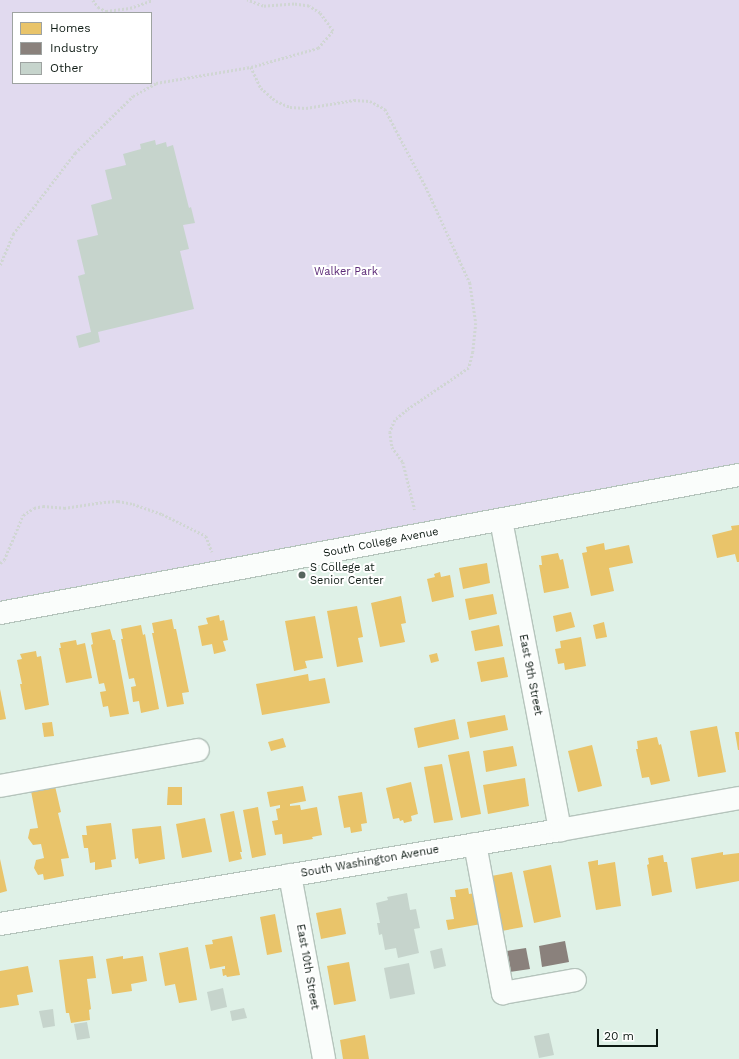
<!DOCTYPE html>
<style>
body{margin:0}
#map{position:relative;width:739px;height:1059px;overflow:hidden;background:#dff1e7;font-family:"Work Sans",sans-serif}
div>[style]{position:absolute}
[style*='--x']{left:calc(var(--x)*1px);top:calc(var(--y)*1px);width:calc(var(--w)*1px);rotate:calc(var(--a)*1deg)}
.green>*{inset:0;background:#e1daef}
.homes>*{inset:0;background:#e9c46a}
.industry>*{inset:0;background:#8a817c}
.building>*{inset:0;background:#c6d4cc}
.path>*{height:2.5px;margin-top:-1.25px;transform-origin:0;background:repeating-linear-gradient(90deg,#d0d6d3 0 2px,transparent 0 4px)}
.roads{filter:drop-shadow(1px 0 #b5c4bc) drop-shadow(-1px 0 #b5c4bc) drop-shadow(0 1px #b5c4bc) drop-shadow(0 -1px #b5c4bc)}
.minor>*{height:22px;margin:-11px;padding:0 11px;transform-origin:11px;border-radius:11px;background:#fafdfb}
.dots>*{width:11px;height:11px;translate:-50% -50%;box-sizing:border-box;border:2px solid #fff;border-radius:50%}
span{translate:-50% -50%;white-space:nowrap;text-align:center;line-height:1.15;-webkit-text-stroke:4px #fff;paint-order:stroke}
.park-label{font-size:11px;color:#5c2a77}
.street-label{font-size:11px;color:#0d1a13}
.poi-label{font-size:11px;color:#0d1a13}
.left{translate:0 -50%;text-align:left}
.legend{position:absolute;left:12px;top:12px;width:140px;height:72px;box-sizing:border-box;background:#fff;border:1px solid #9ea3a1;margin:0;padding:5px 7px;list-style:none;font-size:12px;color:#0d1a13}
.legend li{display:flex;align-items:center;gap:8px;height:20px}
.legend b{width:20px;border:1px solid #9ea3a1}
.scale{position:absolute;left:597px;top:1029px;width:61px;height:18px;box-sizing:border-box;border:2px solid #0d1a13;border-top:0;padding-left:5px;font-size:12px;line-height:14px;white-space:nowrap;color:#0d1a13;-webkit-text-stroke:3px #fff;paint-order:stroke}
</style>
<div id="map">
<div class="green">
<i style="clip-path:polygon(evenodd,0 0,739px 0,739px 475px,0 613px,0 0,13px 13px,151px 13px,151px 83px,13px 83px,13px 13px)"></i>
</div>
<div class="homes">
<i style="clip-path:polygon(739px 525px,739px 562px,737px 562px,735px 554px,717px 558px,712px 535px,732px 530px,731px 526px)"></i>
<i style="clip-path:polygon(604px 543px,605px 550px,629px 545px,633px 563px,609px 568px,614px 591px,591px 596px,582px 553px,587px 552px,586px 547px)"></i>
<i style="clip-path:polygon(558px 553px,560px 560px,563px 559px,569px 588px,544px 593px,539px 565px,542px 565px,541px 556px)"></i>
<i style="clip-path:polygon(487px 563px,490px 583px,463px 589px,459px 568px)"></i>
<i style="clip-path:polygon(440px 572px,441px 577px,450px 575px,454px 597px,432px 602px,427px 579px,435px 577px,434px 574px)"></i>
<i style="clip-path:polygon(493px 594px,497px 614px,469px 620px,465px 599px)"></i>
<i style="clip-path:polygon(401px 596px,406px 623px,401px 624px,405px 642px,380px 647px,371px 603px)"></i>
<i style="clip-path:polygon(357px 606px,363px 637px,358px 638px,363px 662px,337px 667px,327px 611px)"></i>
<i style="clip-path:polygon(571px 612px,575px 627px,556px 632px,553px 616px)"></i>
<i style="clip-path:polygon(219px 615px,220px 621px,224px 620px,228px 640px,223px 641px,226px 651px,214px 654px,212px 644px,202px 646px,198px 626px,208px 624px,206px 618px)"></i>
<i style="clip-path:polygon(315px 616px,323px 658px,305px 661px,307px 668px,294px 671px,285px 621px)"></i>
<i style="clip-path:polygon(172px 619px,174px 629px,176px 629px,189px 692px,182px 693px,184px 704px,167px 707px,152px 633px,154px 633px,152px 623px)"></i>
<i style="clip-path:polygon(604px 622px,607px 637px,596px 639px,593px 625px)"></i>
<i style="clip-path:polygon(141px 625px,143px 635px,145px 634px,159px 709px,141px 713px,139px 701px,133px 702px,131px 687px,136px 686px,134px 678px,129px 679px,121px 639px,123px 639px,121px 629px)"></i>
<i style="clip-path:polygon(499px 625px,503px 646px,475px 651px,471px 631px)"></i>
<i style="clip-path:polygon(110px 629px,113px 640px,115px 640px,129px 714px,110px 717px,108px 706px,103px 707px,100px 692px,106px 691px,104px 683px,99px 684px,91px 645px,93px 644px,91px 633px)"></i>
<i style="clip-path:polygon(581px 637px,586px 666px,565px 670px,564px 663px,558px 664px,555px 649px,561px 648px,560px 641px)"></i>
<i style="clip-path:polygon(76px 640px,77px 645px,85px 643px,92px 678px,66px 683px,59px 648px,61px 648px,60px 643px)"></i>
<i style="clip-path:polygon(36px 651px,37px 657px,41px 656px,49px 705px,25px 710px,20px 684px,22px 684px,17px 660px,22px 659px,20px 654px)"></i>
<i style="clip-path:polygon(437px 653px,439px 661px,431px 663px,429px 655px)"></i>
<i style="clip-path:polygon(504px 657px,508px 677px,481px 682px,477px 662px)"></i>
<i style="clip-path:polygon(308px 674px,309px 681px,325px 678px,330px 703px,262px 715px,256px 684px)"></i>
<i style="clip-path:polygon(0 689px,6px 719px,0 720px)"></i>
<i style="clip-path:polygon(505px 715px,508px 730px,470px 738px,467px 722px)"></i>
<i style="clip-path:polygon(455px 719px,459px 739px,418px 748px,414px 728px)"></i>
<i style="clip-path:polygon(52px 722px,54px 736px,44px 737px,42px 723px)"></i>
<i style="clip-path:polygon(717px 726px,726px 772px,698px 777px,690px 731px)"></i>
<i style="clip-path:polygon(735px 732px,739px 732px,739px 750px,738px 750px)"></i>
<i style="clip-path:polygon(657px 737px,659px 745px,661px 744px,670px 781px,651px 785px,649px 777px,642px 778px,636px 749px,638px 749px,637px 741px)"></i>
<i style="clip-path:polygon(283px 738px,286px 747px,271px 751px,268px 742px)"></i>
<i style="clip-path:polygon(592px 745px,602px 786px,578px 792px,568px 751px)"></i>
<i style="clip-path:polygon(513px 746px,517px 766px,486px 772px,483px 751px)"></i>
<i style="clip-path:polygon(469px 751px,481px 814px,461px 818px,448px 755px)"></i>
<i style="clip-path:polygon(442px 764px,453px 820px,434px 823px,424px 767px)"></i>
<i style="clip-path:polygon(525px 778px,529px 806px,488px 814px,483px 785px)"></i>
<i style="clip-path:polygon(411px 782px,418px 814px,411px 816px,412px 821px,404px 823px,403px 820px,400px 821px,399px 818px,393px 819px,386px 788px)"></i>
<i style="clip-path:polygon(55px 786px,61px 812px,58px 813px,69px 858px,61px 859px,64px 876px,44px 880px,43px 874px,38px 875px,34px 868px,36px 860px,44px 858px,41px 844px,33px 845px,28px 838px,30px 829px,38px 828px,31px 791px)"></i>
<i style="clip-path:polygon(303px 786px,306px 801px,290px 804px,290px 806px,300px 805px,301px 810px,317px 807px,322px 835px,312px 837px,313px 839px,283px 844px,282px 834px,275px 835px,272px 821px,278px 820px,276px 809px,280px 808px,280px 805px,270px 807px,267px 792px)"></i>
<i style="clip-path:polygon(168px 787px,182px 787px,182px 805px,167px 805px)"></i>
<i style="clip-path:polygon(362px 792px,367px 823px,361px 824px,362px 831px,351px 833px,350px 827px,344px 828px,338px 796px)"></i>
<i style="clip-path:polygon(258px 807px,266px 855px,252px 858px,243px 810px)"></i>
<i style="clip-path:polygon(234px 811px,242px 852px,240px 852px,242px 859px,229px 862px,220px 814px)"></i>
<i style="clip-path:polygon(205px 818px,212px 852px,182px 858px,176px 824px)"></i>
<i style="clip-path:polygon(111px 823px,116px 859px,111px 860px,112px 867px,95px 870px,95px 862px,90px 863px,88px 848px,84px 848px,82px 835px,87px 835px,86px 826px)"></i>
<i style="clip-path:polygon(161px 826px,165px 859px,139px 864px,138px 858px,135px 859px,132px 829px)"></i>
<i style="clip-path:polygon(723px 852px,723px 855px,739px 853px,739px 881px,696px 889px,691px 858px)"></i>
<i style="clip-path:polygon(663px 855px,664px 862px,667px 862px,672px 892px,652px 896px,647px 865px,649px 864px,648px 858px)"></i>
<i style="clip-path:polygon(0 859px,7px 891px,0 893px)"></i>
<i style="clip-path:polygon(598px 860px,598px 865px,615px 862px,621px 906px,596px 910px,588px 862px)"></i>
<i style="clip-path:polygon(551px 865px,561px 917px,534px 923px,523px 871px)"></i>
<i style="clip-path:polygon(512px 872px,523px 927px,496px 932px,486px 877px)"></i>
<i style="clip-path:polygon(468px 888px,469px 894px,475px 893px,481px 924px,448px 930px,446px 920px,454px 919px,450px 897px,456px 897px,455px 890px)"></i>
<i style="clip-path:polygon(341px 908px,346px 934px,321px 939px,316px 913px)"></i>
<i style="clip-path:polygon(275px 914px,282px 952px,267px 955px,260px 917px)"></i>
<i style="clip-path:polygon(232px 936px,240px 975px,227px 977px,226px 975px,223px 976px,222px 969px,225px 969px,225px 966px,210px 969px,205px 945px,213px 944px,212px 940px)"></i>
<i style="clip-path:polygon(188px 947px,197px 1000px,179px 1003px,175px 984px,165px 986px,159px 953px)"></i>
<i style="clip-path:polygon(93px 956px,96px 978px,87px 979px,91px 1009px,89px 1010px,90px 1020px,71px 1023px,69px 1013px,66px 1013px,59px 960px)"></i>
<i style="clip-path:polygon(123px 956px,123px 959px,143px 956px,147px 981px,131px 984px,132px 991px,112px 994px,106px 959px)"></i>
<i style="clip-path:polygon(349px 962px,356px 1001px,334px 1005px,327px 966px)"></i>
<i style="clip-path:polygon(28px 966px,33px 992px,17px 995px,19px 1005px,0 1008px,0 971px)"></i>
<i style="clip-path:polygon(365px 1035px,369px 1059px,343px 1059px,340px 1040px)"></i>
</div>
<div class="industry">
<i style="clip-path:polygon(565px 941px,569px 962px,542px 967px,539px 946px)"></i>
<i style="clip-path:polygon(526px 948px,530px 969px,503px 973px,500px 952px)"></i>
</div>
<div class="building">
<i style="clip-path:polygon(155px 140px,156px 145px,166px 142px,167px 147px,173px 145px,189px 208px,191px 207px,195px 223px,183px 225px,189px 249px,180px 251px,194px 309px,98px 332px,100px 342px,79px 348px,76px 336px,91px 332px,78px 276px,85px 274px,77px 240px,98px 235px,91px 205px,112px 199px,105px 170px,126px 165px,123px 154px,141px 149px,140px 144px)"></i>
<i style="clip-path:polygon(407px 893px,410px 910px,416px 909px,420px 928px,414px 929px,419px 953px,398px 958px,396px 948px,385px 950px,382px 934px,379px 935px,377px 923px,380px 923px,376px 903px,388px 900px,387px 897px)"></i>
<i style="clip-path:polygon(442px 948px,446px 966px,434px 969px,430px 951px)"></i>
<i style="clip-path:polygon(409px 963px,415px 994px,390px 999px,384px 968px)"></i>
<i style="clip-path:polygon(223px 988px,227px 1007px,211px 1011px,207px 992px)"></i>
<i style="clip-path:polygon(244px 1008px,247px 1018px,232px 1021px,230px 1011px)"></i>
<i style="clip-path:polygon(53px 1009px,55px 1026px,43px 1028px,39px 1011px)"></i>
<i style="clip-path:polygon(87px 1022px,90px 1038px,77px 1040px,74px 1024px)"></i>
<i style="clip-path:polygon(549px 1033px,554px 1055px,539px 1058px,534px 1036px)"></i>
</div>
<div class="path">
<i style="--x:93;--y:0;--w:9;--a:54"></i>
<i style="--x:98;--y:7;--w:9;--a:27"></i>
<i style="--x:106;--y:11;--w:24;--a:-7"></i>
<i style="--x:130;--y:8;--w:24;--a:-19"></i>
<i style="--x:251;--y:67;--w:23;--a:65"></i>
<i style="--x:261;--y:88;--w:20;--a:41"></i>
<i style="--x:276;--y:101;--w:15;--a:23"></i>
<i style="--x:290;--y:107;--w:16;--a:4"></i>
<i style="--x:306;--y:108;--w:49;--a:-9.5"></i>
<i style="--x:354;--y:100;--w:16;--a:4"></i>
<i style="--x:370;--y:101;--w:17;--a:28"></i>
<i style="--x:385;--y:109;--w:88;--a:62.3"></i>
<i style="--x:426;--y:187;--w:106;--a:65.4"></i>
<i style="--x:470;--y:283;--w:40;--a:81.5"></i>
<i style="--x:476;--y:323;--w:29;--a:96"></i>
<i style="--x:473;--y:352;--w:16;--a:104"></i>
<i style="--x:469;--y:368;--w:75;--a:145.9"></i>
<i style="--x:407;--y:410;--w:16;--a:140"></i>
<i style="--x:395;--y:420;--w:13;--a:113"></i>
<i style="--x:390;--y:432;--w:15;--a:82"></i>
<i style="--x:392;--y:447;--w:19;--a:54"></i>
<i style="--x:403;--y:462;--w:49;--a:76"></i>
<i style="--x:0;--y:265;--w:34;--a:-67"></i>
<i style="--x:13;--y:234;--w:102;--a:-52.6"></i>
<i style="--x:75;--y:153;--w:81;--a:-44.5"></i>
<i style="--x:133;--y:96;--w:26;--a:-29"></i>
<i style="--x:156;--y:83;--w:96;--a:-9.6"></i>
<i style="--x:251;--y:67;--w:70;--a:-15.8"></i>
<i style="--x:318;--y:48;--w:23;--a:-49"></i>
<i style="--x:333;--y:31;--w:22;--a:-126"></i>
<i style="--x:320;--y:13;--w:13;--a:-148"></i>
<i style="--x:309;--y:6;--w:15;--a:-172"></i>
<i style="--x:294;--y:4;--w:31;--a:176"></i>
<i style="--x:263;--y:6;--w:17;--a:-159"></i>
<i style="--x:0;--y:563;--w:5;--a:-37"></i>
<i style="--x:4;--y:560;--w:49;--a:-67.1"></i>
<i style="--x:23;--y:515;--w:13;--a:-32"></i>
<i style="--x:34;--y:508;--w:9;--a:-13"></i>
<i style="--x:43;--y:506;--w:21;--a:5"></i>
<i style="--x:64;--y:508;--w:40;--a:-8.5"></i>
<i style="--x:104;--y:502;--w:14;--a:-4"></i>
<i style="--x:118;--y:501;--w:15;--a:11"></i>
<i style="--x:133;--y:504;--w:31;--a:19"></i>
<i style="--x:162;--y:514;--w:49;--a:26.6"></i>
<i style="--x:206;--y:536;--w:17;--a:69"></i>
</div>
<div class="roads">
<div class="minor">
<i style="--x:501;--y:520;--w:316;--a:79.2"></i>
<i style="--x:0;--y:613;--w:752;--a:-10.58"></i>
<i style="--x:0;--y:786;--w:201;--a:-10.3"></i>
<i style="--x:475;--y:844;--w:152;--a:79.4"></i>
<i style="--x:503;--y:993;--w:73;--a:-10.2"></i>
<i style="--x:290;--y:875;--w:187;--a:79.5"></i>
<i style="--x:0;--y:924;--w:568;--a:-9.53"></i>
<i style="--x:560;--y:830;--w:182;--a:-10.1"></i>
</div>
</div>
<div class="dots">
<i style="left:302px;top:575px;background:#56655d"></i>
</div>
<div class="park-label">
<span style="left:346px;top:272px">Walker Park</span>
</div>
<div class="street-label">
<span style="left:381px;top:543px;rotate:-11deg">South College Avenue</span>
<span style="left:530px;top:675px;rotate:79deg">East 9th Street</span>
<span style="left:370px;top:862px;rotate:-10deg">South Washington Avenue</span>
<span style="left:307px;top:967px;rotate:80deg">East 10th Street</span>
</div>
<div class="poi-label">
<span class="left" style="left:310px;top:575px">S College at<br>Senior Center</span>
</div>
<ul class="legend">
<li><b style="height:11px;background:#e9c46a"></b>Homes</li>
<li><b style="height:11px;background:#8a817c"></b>Industry</li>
<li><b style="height:11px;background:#c6d4cc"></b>Other</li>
</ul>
<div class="scale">20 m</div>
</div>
